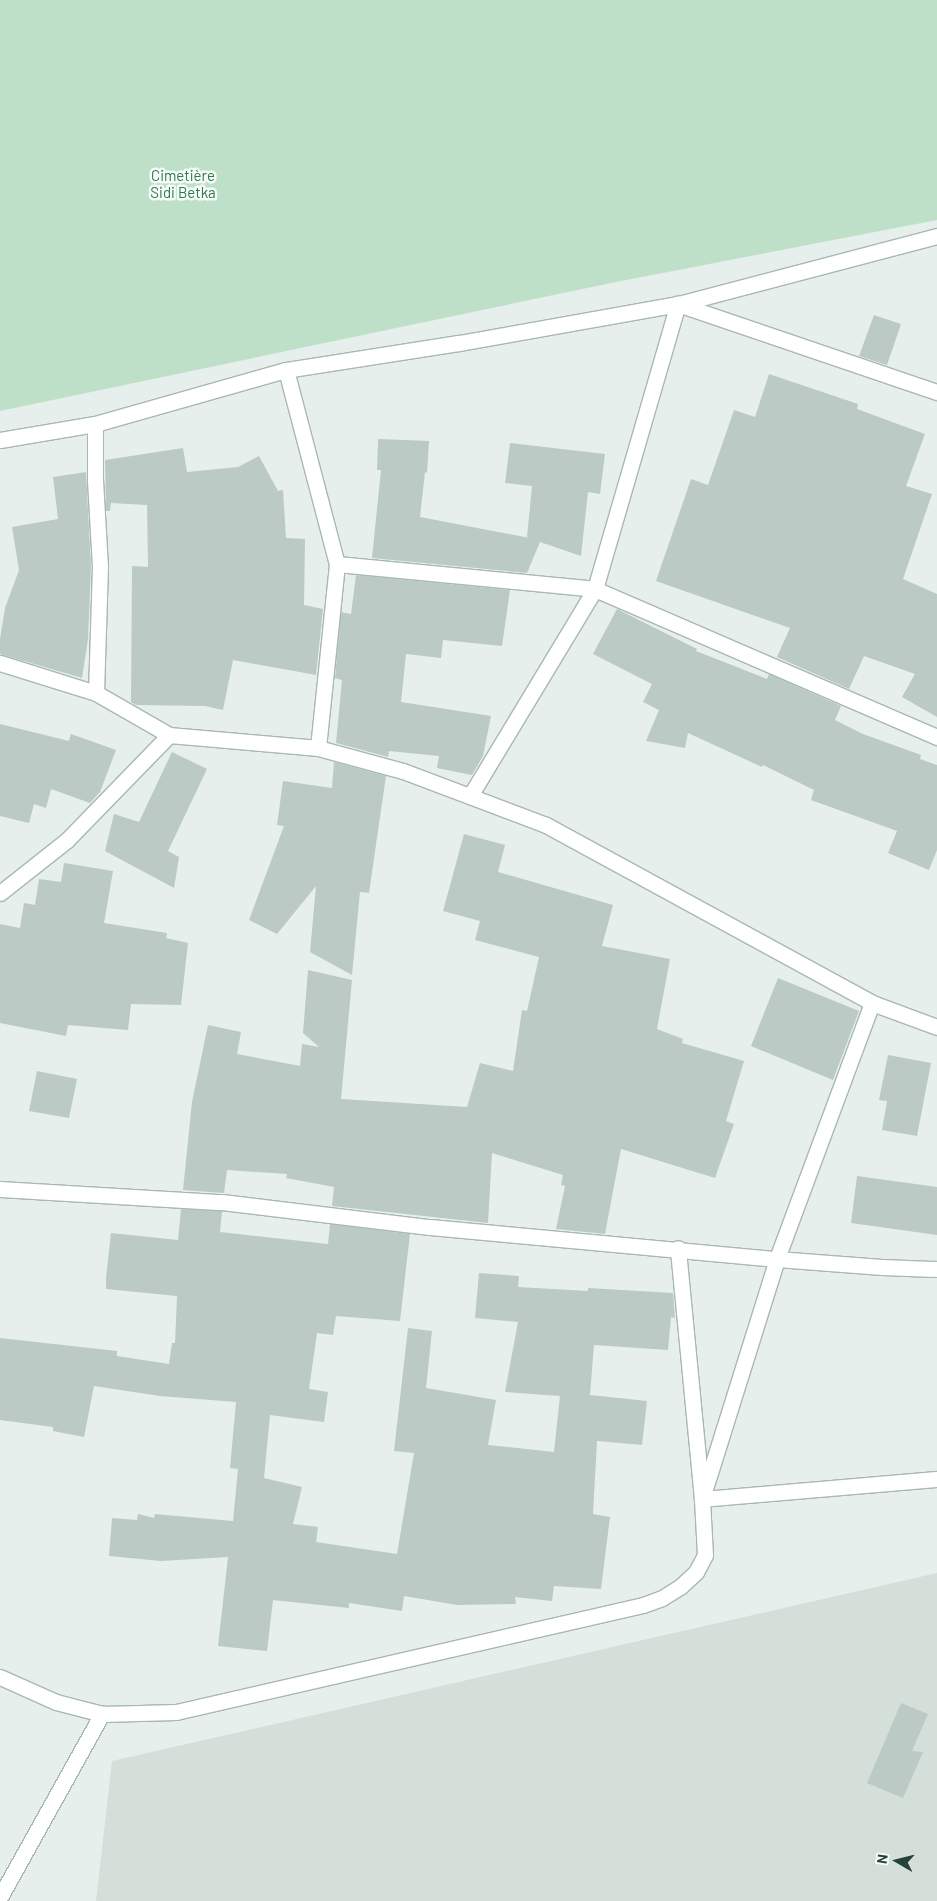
<!DOCTYPE html>
<meta charset="utf-8">
<style>
body{margin:0}
#map{position:relative;width:937px;height:1901px;overflow:hidden;background:#e6efeb;font-family:Barlow,sans-serif}
div>[style]{position:absolute}
[style*='--x']{left:calc(var(--x)*1px);top:calc(var(--y)*1px);width:calc(var(--w)*1px);rotate:calc(var(--a)*1deg)}
.built>*{inset:0;background:#d4dfda}
.green>*{inset:0;background:#bfe0c8}
.building>*{inset:0;background:#bbcac4}
.roads{filter:drop-shadow(1px 0 #a8b8b2) drop-shadow(-1px 0 #a8b8b2) drop-shadow(0 1px #a8b8b2) drop-shadow(0 -1px #a8b8b2)}
.street>*{height:15px;margin:-7.5px;padding:0 7.5px;transform-origin:7.5px;border-radius:7.5px;background:#fff}
span{translate:-50% -50%;white-space:nowrap;text-align:center;line-height:1.15;-webkit-text-stroke:5px #f7fbf9;paint-order:stroke}
.park-label{font-size:15px;color:#2d7a4b}
.north{position:absolute;left:872px;top:1836px;width:50px;height:50px;-webkit-text-stroke:4px #f7fbf9;paint-order:stroke;rotate:278deg;font-size:14px;font-weight:700;line-height:20px;text-align:center;color:#24423a}
.north::after{content:'';display:block;margin:auto;width:18px;height:22px;background:#24423a;clip-path:polygon(50% 0,100% 100%,50% 72%,0 100%)}
</style>
<div id="map">
<div class="built">
<i style="clip-path:polygon(937px 1573px,937px 1901px,96px 1901px,112px 1761px)"></i>
</div>
<div class="green">
<i style="clip-path:polygon(0 0,937px 0,937px 220px,616px 282px,0 411px)"></i>
</div>
<div class="building">
<i style="clip-path:polygon(874px 315px,901px 324px,887px 365px,859px 356px)"></i>
<i style="clip-path:polygon(769px 374px,858px 404px,857px 409px,925px 434px,906px 486px,932px 494px,903px 579px,937px 594px,937px 717px,902px 697px,915px 674px,864px 656px,849px 689px,777px 657px,790px 628px,656px 581px,691px 479px,708px 485px,734px 410px,755px 417px)"></i>
<i style="clip-path:polygon(378px 439px,429px 441px,427px 473px,425px 472px,420px 517px,530px 538px,527px 537px,532px 486px,505px 483px,510px 443px,605px 454px,600px 494px,588px 492px,581px 556px,540px 542px,527px 573px,372px 558px,381px 470px,377px 470px)"></i>
<i style="clip-path:polygon(183px 448px,187px 472px,238px 467px,259px 456px,278px 491px,283px 490px,286px 538px,305px 539px,304px 605px,323px 609px,316px 675px,233px 660px,223px 710px,205px 706px,136px 705px,131px 702px,132px 566px,148px 567px,147px 505px,111px 503px,110px 511px,106px 511px,105px 460px)"></i>
<i style="clip-path:polygon(86px 472px,91px 566px,88px 639px,82px 678px,0 654px,0 639px,5px 608px,19px 570px,12px 527px,58px 519px,53px 477px)"></i>
<i style="clip-path:polygon(356px 575px,510px 590px,502px 646px,443px 640px,441px 658px,406px 654px,401px 702px,491px 716px,483px 756px,472px 775px,437px 768px,439px 756px,389px 751px,388px 757px,336px 743px,342px 680px,335px 678px,341px 612px,351px 614px)"></i>
<i style="clip-path:polygon(617px 609px,697px 649px,696px 651px,767px 679px,769px 674px,841px 706px,835px 720px,863px 734px,921px 755px,920px 759px,937px 765px,937px 850px,929px 870px,888px 853px,897px 831px,811px 800px,814px 790px,763px 765px,762px 767px,688px 733px,685px 748px,646px 741px,659px 710px,643px 702px,652px 684px,593px 654px)"></i>
<i style="clip-path:polygon(0 724px,69px 741px,71px 734px,116px 750px,100px 792px,90px 803px,51px 789px,46px 808px,34px 804px,29px 823px,0 816px)"></i>
<i style="clip-path:polygon(172px 752px,207px 769px,168px 851px,179px 857px,174px 888px,105px 851px,114px 814px,139px 822px)"></i>
<i style="clip-path:polygon(334px 762px,386px 776px,369px 893px,360px 892px,352px 975px,310px 952px,316px 886px,277px 934px,249px 920px,284px 826px,277px 825px,283px 781px,332px 788px)"></i>
<i style="clip-path:polygon(464px 834px,505px 845px,498px 872px,613px 905px,602px 946px,670px 959px,657px 1029px,683px 1039px,682px 1043px,744px 1061px,726px 1121px,734px 1124px,715px 1178px,621px 1149px,605px 1234px,556px 1229px,565px 1186px,561px 1185px,563px 1175px,492px 1153px,488px 1223px,332px 1206px,334px 1187px,286px 1178px,287px 1174px,227px 1170px,224px 1193px,183px 1190px,192px 1102px,208px 1025px,241px 1032px,237px 1054px,300px 1066px,302px 1044px,319px 1047px,303px 1033px,308px 970px,352px 980px,341px 1099px,467px 1107px,480px 1063px,513px 1071px,522px 1010px,527px 1011px,539px 957px,475px 940px,480px 921px,443px 911px)"></i>
<i style="clip-path:polygon(64px 863px,113px 871px,104px 923px,167px 933px,166px 938px,188px 943px,181px 1005px,131px 1004px,128px 1030px,68px 1025px,66px 1036px,0 1023px,0 924px,20px 928px,24px 903px,35px 905px,39px 879px,61px 882px)"></i>
<i style="clip-path:polygon(778px 978px,859px 1011px,833px 1080px,751px 1046px)"></i>
<i style="clip-path:polygon(888px 1055px,931px 1063px,917px 1136px,882px 1130px,887px 1101px,879px 1100px)"></i>
<i style="clip-path:polygon(37px 1071px,77px 1079px,69px 1118px,29px 1111px)"></i>
<i style="clip-path:polygon(857px 1176px,937px 1187px,937px 1235px,851px 1223px)"></i>
<i style="clip-path:polygon(181px 1209px,222px 1211px,220px 1232px,328px 1244px,330px 1224px,410px 1234px,400px 1321px,336px 1316px,333px 1335px,317px 1333px,309px 1389px,328px 1392px,324px 1422px,270px 1415px,264px 1478px,302px 1487px,293px 1524px,318px 1527px,316px 1542px,397px 1554px,414px 1453px,394px 1451px,408px 1328px,432px 1331px,426px 1388px,496px 1400px,488px 1445px,554px 1452px,560px 1396px,505px 1392px,518px 1322px,475px 1318px,479px 1273px,519px 1276px,518px 1287px,588px 1291px,588px 1288px,673px 1293px,675px 1318px,671px 1317px,668px 1350px,594px 1345px,590px 1395px,647px 1401px,642px 1445px,597px 1441px,593px 1514px,610px 1517px,601px 1589px,554px 1586px,552px 1601px,515px 1597px,516px 1604px,457px 1605px,404px 1596px,402px 1611px,349px 1603px,349px 1608px,273px 1600px,267px 1651px,218px 1646px,228px 1557px,161px 1561px,109px 1556px,112px 1518px,137px 1520px,138px 1514px,154px 1518px,155px 1514px,233px 1521px,238px 1469px,230px 1468px,236px 1402px,160px 1396px,94px 1386px,84px 1437px,53px 1431px,53px 1427px,0 1420px,0 1338px,117px 1351px,117px 1356px,169px 1364px,172px 1343px,175px 1343px,177px 1296px,106px 1289px,106px 1278px,111px 1233px,178px 1240px)"></i>
<i style="clip-path:polygon(901px 1703px,928px 1714px,912px 1751px,923px 1752px,903px 1798px,867px 1783px)"></i>
</div>
<div class="roads">
<div class="street">
<i style="--x:678;--y:304;--w:274;--a:18.8"></i>
<i style="--x:286;--y:370;--w:201;--a:75.3"></i>
<i style="--x:337;--y:564;--w:185;--a:95.9"></i>
<i style="--x:95;--y:424;--w:56;--a:90"></i>
<i style="--x:95;--y:480;--w:86;--a:86.7"></i>
<i style="--x:100;--y:566;--w:127;--a:91.8"></i>
<i style="--x:0;--y:440;--w:96;--a:-9.6"></i>
<i style="--x:95;--y:424;--w:198;--a:-15.8"></i>
<i style="--x:286;--y:370;--w:175;--a:-8.9"></i>
<i style="--x:459;--y:343;--w:222;--a:-10.1"></i>
<i style="--x:678;--y:304;--w:268;--a:-14.7"></i>
<i style="--x:337;--y:564;--w:259;--a:5.5"></i>
<i style="--x:595;--y:589;--w:373;--a:23.4"></i>
<i style="--x:0;--y:663;--w:101;--a:17.4"></i>
<i style="--x:96;--y:693;--w:84;--a:29.9"></i>
<i style="--x:169;--y:735;--w:150;--a:5"></i>
<i style="--x:318;--y:748;--w:88;--a:15.1"></i>
<i style="--x:403;--y:771;--w:153;--a:20.7"></i>
<i style="--x:546;--y:825;--w:371;--a:28.6"></i>
<i style="--x:872;--y:1003;--w:69;--a:20.3"></i>
<i style="--x:470;--y:796;--w:242;--a:-58.9"></i>
<i style="--x:595;--y:589;--w:297;--a:-73.8"></i>
<i style="--x:0;--y:893;--w:85;--a:-38.3"></i>
<i style="--x:67;--y:840;--w:146;--a:-45.8"></i>
<i style="--x:872;--y:1003;--w:273;--a:110.4"></i>
<i style="--x:777;--y:1259;--w:251;--a:107.4"></i>
<i style="--x:702;--y:1499;--w:236;--a:-4.9"></i>
<i style="--x:0;--y:1189;--w:222;--a:3.4"></i>
<i style="--x:222;--y:1202;--w:209;--a:6.9"></i>
<i style="--x:430;--y:1227;--w:348;--a:5.3"></i>
<i style="--x:777;--y:1259;--w:105;--a:4.4"></i>
<i style="--x:882;--y:1267;--w:55;--a:2.1"></i>
<i style="--x:0;--y:1677;--w:61;--a:24.1"></i>
<i style="--x:56;--y:1702;--w:48;--a:14.6"></i>
<i style="--x:102;--y:1714;--w:74;--a:-1.5"></i>
<i style="--x:176;--y:1712;--w:479;--a:-12.9"></i>
<i style="--x:643;--y:1605;--w:20;--a:-20"></i>
<i style="--x:662;--y:1598;--w:22;--a:-32"></i>
<i style="--x:681;--y:1586;--w:21;--a:-43"></i>
<i style="--x:696;--y:1572;--w:19;--a:-62"></i>
<i style="--x:705;--y:1555;--w:56;--a:-93.1"></i>
<i style="--x:702;--y:1499;--w:252;--a:-95.5"></i>
<i style="--x:0;--y:1897;--w:210;--a:-60.9"></i>
</div>
</div>
<div class="park-label">
<span style="left:183px;top:184px">Cimetière<br>Sidi Betka</span>
</div>
<div class="north">N</div>
</div>
